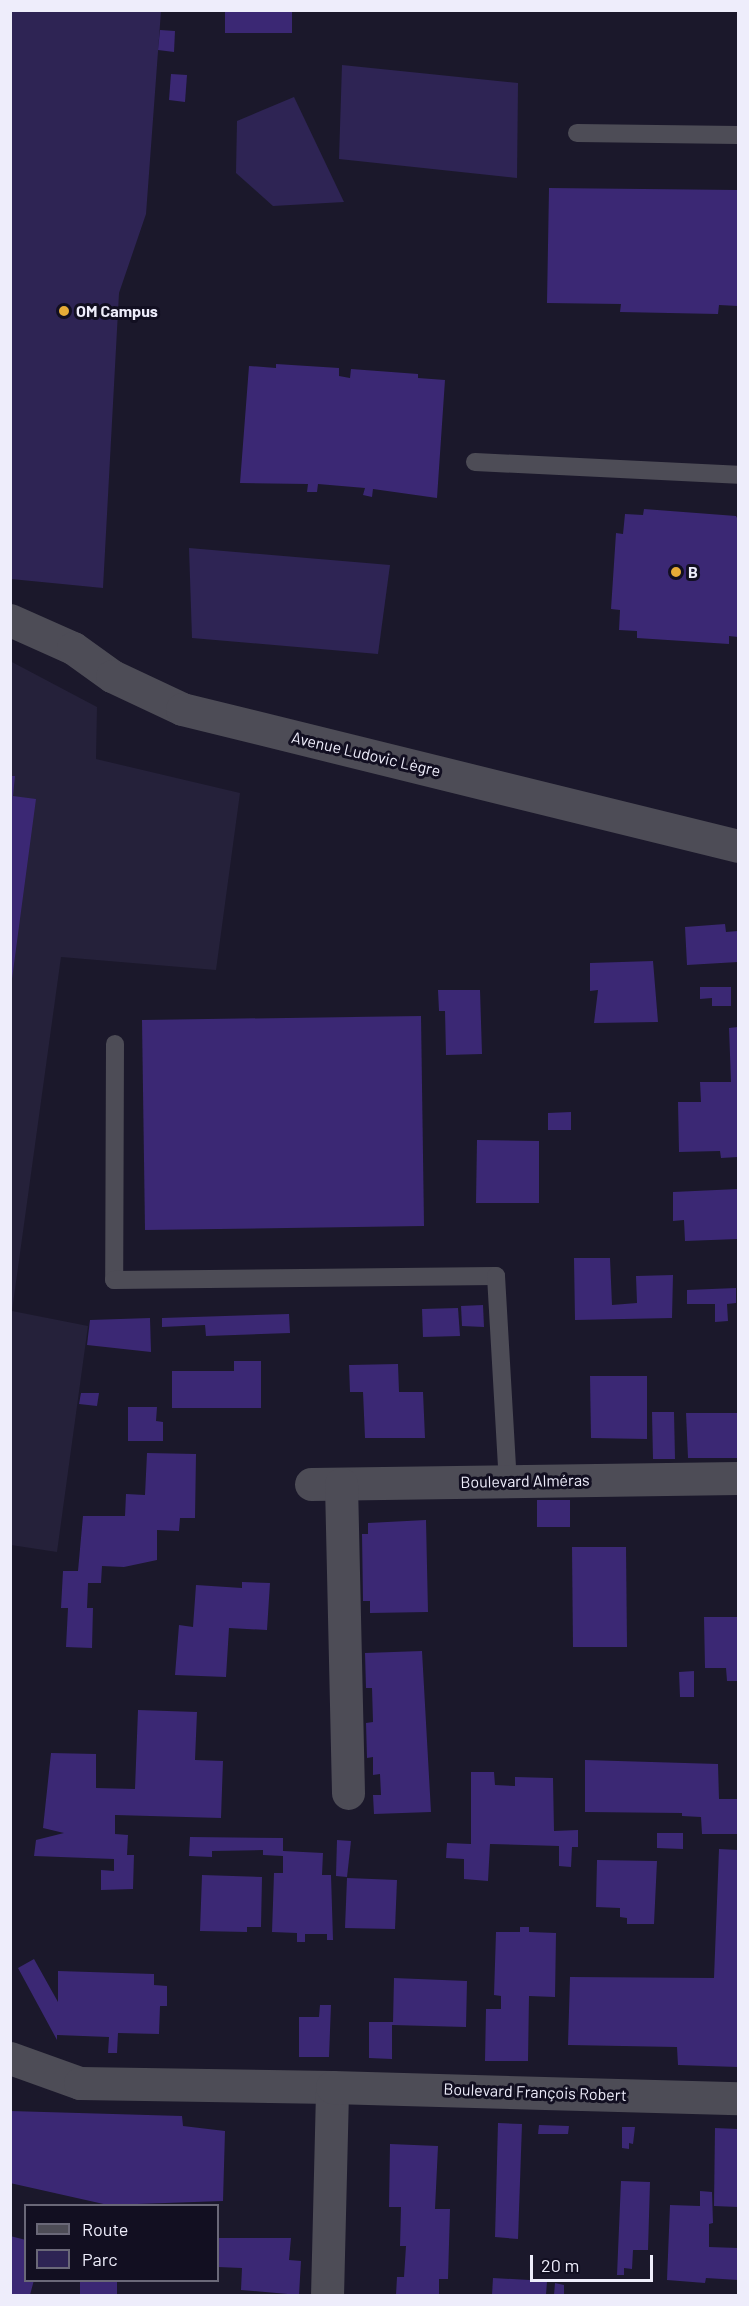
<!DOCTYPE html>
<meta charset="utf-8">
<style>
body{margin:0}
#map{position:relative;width:749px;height:2306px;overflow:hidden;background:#1b182b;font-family:Barlow,sans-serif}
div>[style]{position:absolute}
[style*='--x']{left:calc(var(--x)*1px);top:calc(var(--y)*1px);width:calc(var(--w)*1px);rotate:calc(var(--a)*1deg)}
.built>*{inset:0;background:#25213a}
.green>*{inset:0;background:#2e2454}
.building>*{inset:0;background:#3b2874}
.service>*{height:18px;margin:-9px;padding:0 9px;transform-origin:9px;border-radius:9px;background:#4d4c56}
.minor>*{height:33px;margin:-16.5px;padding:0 16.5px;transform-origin:16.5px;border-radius:16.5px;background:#4d4c56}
.tertiary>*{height:33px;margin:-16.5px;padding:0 16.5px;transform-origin:16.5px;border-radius:16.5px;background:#4d4c56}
.dots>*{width:16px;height:16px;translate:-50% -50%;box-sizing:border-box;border:3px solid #120f21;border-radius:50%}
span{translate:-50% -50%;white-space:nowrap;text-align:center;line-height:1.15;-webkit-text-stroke:6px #120f21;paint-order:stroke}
.poi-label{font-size:16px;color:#eeedfb;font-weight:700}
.left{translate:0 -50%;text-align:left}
.street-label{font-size:16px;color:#eeedfb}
.frame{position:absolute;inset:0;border:12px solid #eeedfb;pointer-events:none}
.legend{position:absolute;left:24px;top:2204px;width:195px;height:78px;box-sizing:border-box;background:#120f21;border:2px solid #6a6878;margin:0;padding:8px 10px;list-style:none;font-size:18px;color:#eeedfb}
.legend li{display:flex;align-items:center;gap:12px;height:30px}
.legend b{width:30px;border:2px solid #6a6878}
.scale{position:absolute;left:530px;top:2255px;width:123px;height:27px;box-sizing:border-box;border:3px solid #eeedfb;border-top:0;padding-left:8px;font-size:18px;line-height:21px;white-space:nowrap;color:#eeedfb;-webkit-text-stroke:4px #120f21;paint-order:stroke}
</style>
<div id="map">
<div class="built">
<i style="clip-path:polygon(10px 661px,97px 707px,96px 759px,240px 793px,216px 970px,61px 957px,12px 1311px,88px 1326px,57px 1552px,11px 1545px)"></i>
</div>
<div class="green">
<i style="clip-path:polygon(10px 11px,161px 11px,146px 214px,119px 293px,103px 588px,11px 579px)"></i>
<i style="clip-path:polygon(342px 65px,518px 83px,517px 178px,339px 159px)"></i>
<i style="clip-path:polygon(294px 97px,344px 202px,273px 206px,236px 173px,237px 121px)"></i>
<i style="clip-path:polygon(189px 548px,390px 565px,378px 654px,192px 638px)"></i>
</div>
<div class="building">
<i style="clip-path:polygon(225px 10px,292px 10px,292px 33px,225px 33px)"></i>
<i style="clip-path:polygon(160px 30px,175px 31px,174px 52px,158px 50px)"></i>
<i style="clip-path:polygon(171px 74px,187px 75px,185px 102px,169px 100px)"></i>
<i style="clip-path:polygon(549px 188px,738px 190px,738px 306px,719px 305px,718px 314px,620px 312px,621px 304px,547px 303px)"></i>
<i style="clip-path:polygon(276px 364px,339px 368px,339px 376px,350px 378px,351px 369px,418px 374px,418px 378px,445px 380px,437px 498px,373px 489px,372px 497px,363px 495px,365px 488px,318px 484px,317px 492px,307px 492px,308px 484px,240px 483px,249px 366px,276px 368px)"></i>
<i style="clip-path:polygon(644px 509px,736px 516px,738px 520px,738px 637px,729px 636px,729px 644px,637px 638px,637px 631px,619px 630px,620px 610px,611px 609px,616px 533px,623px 534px,625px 514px,643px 515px)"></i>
<i style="clip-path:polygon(10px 776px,15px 776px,13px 796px,36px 799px,12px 979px)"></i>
<i style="clip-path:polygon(725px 924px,726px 932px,738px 931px,738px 962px,687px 965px,685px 927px)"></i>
<i style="clip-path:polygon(653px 961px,658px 1022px,594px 1023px,598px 990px,590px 991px,590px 963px)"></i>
<i style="clip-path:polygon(700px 987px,731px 987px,731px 1006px,712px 1006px,712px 998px,700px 999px)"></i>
<i style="clip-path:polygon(438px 990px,480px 990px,482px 1054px,446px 1055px,445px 1011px,439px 1011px)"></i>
<i style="clip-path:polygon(421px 1016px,424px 1226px,145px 1230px,142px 1020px)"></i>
<i style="clip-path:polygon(738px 1027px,738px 1157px,721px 1158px,720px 1151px,679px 1152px,678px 1102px,701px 1102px,700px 1082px,731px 1082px,729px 1028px)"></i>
<i style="clip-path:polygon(571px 1112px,571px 1130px,548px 1130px,548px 1113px)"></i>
<i style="clip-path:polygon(477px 1140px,539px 1141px,539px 1203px,476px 1203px)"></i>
<i style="clip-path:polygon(738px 1189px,738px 1239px,685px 1241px,684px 1220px,673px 1221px,673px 1192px)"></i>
<i style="clip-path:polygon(574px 1258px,610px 1258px,612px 1305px,637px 1303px,636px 1276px,673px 1275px,672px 1318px,575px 1320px)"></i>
<i style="clip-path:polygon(736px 1288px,736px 1303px,727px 1304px,728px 1321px,715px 1322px,715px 1304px,687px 1304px,687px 1290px)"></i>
<i style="clip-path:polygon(483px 1305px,484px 1327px,462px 1326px,461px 1306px)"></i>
<i style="clip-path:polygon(458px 1308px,460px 1336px,423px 1337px,422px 1309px)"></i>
<i style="clip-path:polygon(289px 1314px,290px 1333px,206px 1336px,205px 1325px,162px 1327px,162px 1318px)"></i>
<i style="clip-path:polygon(150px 1318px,151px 1352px,87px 1345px,90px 1320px)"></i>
<i style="clip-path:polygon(234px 1361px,261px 1361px,261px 1408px,172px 1408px,172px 1371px,234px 1371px)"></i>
<i style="clip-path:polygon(398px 1364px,399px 1392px,423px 1392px,425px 1438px,365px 1438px,363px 1392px,350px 1392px,349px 1365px)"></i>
<i style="clip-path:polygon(590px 1376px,647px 1376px,647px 1439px,591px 1438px)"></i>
<i style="clip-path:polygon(81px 1393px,99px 1393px,97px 1406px,79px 1404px)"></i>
<i style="clip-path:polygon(128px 1407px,157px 1407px,156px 1421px,163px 1422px,163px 1441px,128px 1441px)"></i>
<i style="clip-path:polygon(652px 1412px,674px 1412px,675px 1459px,653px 1459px)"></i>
<i style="clip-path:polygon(686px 1413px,738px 1413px,738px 1458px,688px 1458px)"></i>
<i style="clip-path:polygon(147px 1453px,196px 1454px,195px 1518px,180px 1518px,179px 1531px,157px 1530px,157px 1560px,124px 1567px,102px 1566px,101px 1583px,88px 1583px,87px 1608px,93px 1608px,92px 1648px,66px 1647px,68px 1608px,61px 1608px,63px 1571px,78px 1571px,83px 1516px,125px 1516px,126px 1494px,145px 1495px)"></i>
<i style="clip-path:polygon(537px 1500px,570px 1500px,570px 1527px,537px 1527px)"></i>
<i style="clip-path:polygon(426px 1520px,428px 1612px,370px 1613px,370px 1601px,363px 1601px,362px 1534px,368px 1534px,368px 1523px)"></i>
<i style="clip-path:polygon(572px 1547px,626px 1547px,627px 1647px,573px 1647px)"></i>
<i style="clip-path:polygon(242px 1582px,270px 1583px,267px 1630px,229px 1628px,226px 1677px,175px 1675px,179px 1625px,193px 1627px,196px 1585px,242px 1588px)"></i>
<i style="clip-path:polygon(704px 1617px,738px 1617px,738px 1681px,727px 1681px,726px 1668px,705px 1668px)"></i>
<i style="clip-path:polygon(422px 1651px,431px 1812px,374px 1814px,373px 1795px,381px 1795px,380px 1774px,373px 1775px,373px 1757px,367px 1758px,366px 1723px,373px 1722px,372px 1688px,366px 1688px,365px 1653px)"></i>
<i style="clip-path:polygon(694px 1671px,694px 1697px,680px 1697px,679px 1672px)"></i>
<i style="clip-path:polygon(138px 1710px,197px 1712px,195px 1760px,223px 1761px,221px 1818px,115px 1815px,115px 1834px,128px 1835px,127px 1855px,134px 1855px,133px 1889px,101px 1890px,101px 1870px,114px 1871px,114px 1859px,34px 1856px,36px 1840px,64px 1833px,43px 1828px,51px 1753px,96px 1754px,96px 1788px,135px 1789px)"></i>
<i style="clip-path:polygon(585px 1760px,718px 1764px,719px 1799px,738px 1799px,738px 1834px,702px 1834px,701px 1817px,682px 1816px,682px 1813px,585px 1812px)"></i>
<i style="clip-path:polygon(471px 1772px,494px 1772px,495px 1785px,515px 1786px,515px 1777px,553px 1778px,554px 1831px,578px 1830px,578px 1847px,572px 1847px,571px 1867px,559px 1866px,559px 1846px,490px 1844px,488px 1881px,464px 1879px,464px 1859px,446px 1858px,447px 1843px,471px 1844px)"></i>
<i style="clip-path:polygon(657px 1833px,683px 1833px,683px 1849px,657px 1848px)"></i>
<i style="clip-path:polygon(190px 1837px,283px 1838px,283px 1851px,323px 1853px,322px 1875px,331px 1875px,333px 1940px,327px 1940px,327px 1934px,305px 1934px,305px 1942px,297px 1942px,297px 1933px,272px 1932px,274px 1873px,283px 1873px,283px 1856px,263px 1855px,263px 1850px,212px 1851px,212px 1857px,189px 1856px)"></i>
<i style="clip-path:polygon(337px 1840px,351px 1841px,347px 1877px,336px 1876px)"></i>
<i style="clip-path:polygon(719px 1849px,738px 1850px,738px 2067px,678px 2065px,677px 2047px,568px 2045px,570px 1977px,714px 1978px)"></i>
<i style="clip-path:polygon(597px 1860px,657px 1861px,654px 1924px,627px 1924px,627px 1918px,620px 1917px,620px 1908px,596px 1907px)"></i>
<i style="clip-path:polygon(202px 1875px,262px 1877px,261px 1927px,247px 1927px,247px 1932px,200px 1931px)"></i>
<i style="clip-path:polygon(347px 1878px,397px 1880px,395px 1929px,345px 1928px)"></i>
<i style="clip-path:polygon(520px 1927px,529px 1927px,529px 1932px,556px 1933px,555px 1997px,529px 1996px,528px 2061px,485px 2061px,486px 2009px,501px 2009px,501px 1996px,494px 1995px,496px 1932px,520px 1932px)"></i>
<i style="clip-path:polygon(34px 1959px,58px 2002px,58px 1971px,154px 1974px,154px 1985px,167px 1986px,167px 2006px,160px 2006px,159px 2034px,118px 2033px,117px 2053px,108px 2053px,109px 2037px,57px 2035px,57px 2040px,18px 1968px)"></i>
<i style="clip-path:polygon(394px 1978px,467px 1981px,466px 2027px,392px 2025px,392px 2059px,369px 2058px,369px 2022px,393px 2022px)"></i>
<i style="clip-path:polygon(320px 2005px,331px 2005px,329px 2057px,299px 2057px,299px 2017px,319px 2017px)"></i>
<i style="clip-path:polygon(10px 2111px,182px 2116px,183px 2126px,225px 2131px,223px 2201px,108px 2205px,10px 2183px)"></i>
<i style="clip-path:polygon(498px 2123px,522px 2124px,518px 2239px,495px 2237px)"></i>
<i style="clip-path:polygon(539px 2125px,569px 2126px,568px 2134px,538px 2134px)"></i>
<i style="clip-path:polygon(622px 2127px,635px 2127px,633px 2144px,629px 2143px,629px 2149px,622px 2148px)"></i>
<i style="clip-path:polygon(715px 2128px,738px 2129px,738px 2207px,714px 2206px)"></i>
<i style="clip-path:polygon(390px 2144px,438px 2146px,435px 2209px,450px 2209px,448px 2279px,439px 2279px,439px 2295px,396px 2295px,397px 2277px,404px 2277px,406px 2246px,400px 2246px,401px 2207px,389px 2207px)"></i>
<i style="clip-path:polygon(621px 2181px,650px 2182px,648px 2250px,633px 2250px,632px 2269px,624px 2268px,624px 2275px,617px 2275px)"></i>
<i style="clip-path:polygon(700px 2191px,712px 2192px,713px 2223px,709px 2224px,709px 2247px,738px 2248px,738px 2280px,706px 2278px,705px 2283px,667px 2280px,670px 2205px,700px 2206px)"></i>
<i style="clip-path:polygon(10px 2236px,26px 2240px,26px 2280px,34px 2280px,30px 2295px,10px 2295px)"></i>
<i style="clip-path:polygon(218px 2238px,291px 2238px,289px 2260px,301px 2261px,299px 2295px,241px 2290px,242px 2268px,218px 2267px)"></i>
<i style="clip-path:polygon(493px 2278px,547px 2281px,546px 2295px,492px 2295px)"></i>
<i style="clip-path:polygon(80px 2280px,117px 2280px,117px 2295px,80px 2295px)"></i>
<i style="clip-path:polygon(555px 2283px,564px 2285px,564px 2295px,554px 2295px)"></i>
</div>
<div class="service">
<i style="--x:577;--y:133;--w:161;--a:0.7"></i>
<i style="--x:475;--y:462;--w:263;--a:2.8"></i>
<i style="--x:115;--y:1044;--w:236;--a:90.2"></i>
<i style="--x:114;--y:1280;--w:382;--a:-0.6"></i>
<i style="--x:496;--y:1276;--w:206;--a:86.7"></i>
</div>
<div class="minor">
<i style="--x:311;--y:1484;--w:427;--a:-0.8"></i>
<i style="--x:341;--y:1484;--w:309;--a:88.7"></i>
<i style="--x:10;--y:2058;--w:74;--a:19.7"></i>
<i style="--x:80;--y:2083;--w:252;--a:0.9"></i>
<i style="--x:327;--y:2296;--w:209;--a:-88.6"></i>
<i style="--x:332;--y:2087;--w:406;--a:1.6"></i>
</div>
<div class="tertiary">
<i style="--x:10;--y:620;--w:69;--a:24"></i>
<i style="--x:73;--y:648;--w:48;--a:35.7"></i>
<i style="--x:112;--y:676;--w:77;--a:25.2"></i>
<i style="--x:182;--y:709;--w:573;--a:13.84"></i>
</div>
<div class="dots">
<i style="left:64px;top:311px;background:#e7ac37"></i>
<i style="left:676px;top:572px;background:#e7ac37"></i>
</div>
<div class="poi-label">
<span class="left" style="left:76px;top:311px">OM Campus</span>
<span class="left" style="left:688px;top:572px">B</span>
</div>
<div class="street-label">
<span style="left:366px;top:754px;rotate:13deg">Avenue Ludovic Lègre</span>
<span style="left:525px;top:1481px;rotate:-1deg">Boulevard Alméras</span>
<span style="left:535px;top:2092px;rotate:2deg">Boulevard François Robert</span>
</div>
<div class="frame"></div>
<ul class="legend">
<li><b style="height:8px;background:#4d4c56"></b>Route</li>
<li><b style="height:16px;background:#2e2454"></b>Parc</li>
</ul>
<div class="scale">20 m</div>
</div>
